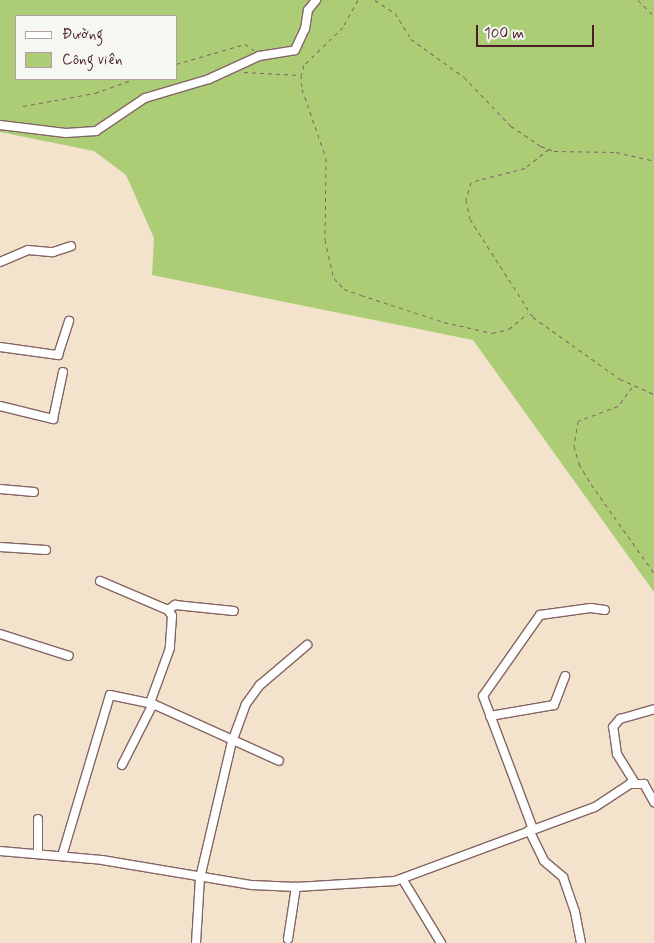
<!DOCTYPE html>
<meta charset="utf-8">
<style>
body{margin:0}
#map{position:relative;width:654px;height:943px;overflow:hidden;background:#f3e3cc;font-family:Mynerve,sans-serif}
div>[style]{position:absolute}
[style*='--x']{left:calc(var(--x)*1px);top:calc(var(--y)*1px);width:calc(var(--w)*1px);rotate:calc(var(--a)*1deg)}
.green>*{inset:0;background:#accd75}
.path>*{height:1px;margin-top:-0.5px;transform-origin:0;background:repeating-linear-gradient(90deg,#856463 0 4px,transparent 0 8px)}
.roads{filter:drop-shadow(1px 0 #856463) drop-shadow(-1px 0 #856463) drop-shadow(0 1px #856463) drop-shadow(0 -1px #856463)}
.minor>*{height:8px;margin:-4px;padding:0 4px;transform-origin:4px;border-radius:4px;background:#fff}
span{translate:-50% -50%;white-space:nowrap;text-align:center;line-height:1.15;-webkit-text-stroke:4px #f6f6f2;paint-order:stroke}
.legend{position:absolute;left:15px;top:15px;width:162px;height:65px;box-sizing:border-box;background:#f6f6f2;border:1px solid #b1a0a2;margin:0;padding:6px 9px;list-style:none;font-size:15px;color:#4a1f2b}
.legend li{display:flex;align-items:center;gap:10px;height:25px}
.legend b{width:25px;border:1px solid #b1a0a2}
.scale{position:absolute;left:476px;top:25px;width:118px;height:22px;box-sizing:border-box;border:2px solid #4a1f2b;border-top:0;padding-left:6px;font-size:15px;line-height:18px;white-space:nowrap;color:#4a1f2b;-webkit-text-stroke:4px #f6f6f2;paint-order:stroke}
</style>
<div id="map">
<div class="green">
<i style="clip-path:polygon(evenodd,0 0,654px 0,654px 592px,473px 340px,152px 275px,154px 238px,126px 175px,94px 151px,0 132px,0 0,16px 16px,176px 16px,176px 79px,16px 79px,16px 16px)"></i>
</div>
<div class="path">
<i style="--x:358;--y:0;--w:31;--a:119"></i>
<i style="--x:343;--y:27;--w:54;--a:135.7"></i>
<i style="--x:304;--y:65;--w:10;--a:107"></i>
<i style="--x:301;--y:75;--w:14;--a:86"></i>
<i style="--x:302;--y:89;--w:73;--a:70.8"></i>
<i style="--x:326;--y:158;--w:82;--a:90.7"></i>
<i style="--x:325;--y:240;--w:39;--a:77"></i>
<i style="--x:334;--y:278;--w:15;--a:48"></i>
<i style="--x:344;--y:289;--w:18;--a:19"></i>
<i style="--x:361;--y:295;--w:87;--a:18"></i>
<i style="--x:444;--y:322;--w:49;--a:12.9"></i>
<i style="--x:492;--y:333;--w:17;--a:-13"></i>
<i style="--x:509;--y:329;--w:25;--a:-40"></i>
<i style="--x:375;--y:0;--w:24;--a:33"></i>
<i style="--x:395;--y:13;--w:31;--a:58"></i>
<i style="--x:411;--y:39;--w:65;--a:35.6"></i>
<i style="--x:464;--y:77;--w:68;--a:46.2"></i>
<i style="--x:511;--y:126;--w:36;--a:34"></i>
<i style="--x:541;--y:146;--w:14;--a:21"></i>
<i style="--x:554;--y:151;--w:62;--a:0.9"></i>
<i style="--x:616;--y:152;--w:39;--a:13"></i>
<i style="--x:638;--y:0;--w:23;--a:45"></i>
<i style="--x:176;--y:64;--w:72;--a:-16.2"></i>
<i style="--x:245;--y:44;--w:11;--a:34"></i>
<i style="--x:244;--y:72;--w:56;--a:3.1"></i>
<i style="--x:23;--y:106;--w:73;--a:-10.2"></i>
<i style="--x:95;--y:93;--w:41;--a:-19.7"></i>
<i style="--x:549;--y:149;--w:31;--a:142"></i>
<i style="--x:525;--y:168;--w:56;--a:165.5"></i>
<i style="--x:471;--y:182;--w:19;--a:106"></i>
<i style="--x:466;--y:200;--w:19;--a:78"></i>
<i style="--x:470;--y:219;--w:117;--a:57.3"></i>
<i style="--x:533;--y:317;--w:107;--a:35.5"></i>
<i style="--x:620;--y:379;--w:37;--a:24"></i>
<i style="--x:632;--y:387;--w:24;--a:126"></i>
<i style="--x:618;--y:406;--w:43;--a:159.4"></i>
<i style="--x:578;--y:421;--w:25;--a:99"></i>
<i style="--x:574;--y:446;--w:19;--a:74"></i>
<i style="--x:579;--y:464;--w:23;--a:59"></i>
<i style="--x:591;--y:484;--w:109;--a:54.7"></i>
</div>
<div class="roads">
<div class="minor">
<i style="--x:0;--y:125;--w:66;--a:6.9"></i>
<i style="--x:66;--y:133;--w:30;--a:-4"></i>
<i style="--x:96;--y:131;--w:59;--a:-34"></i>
<i style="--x:145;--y:98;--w:67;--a:-16.5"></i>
<i style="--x:209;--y:79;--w:55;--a:-24.7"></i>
<i style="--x:259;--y:56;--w:36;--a:-9"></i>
<i style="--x:295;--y:50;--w:23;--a:-65"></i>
<i style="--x:305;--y:29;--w:19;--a:-81"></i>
<i style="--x:308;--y:10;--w:13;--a:-51"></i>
<i style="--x:0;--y:262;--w:30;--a:-23"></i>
<i style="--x:28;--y:250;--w:25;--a:5"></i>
<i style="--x:53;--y:252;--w:19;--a:-18"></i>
<i style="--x:0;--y:347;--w:59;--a:7.9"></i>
<i style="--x:58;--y:355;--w:36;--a:-72"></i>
<i style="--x:0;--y:406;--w:55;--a:13.8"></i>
<i style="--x:53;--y:419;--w:48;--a:-78"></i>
<i style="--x:0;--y:489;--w:34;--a:5"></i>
<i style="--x:0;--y:547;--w:46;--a:3.7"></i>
<i style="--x:100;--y:581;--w:74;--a:23.1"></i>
<i style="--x:168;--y:610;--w:7;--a:56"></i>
<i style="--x:172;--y:616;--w:32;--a:94"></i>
<i style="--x:170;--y:648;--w:59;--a:110"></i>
<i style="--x:168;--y:610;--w:9;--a:-36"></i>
<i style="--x:175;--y:605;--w:59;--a:5.8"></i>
<i style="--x:0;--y:634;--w:72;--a:17.7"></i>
<i style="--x:490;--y:716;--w:65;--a:-9.8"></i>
<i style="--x:554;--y:705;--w:31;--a:-69"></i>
<i style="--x:122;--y:765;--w:68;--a:-63.1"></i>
<i style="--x:635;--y:783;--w:34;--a:-122"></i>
<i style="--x:617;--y:754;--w:27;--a:-98"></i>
<i style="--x:613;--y:727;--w:11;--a:-49"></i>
<i style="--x:620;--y:719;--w:35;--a:-16"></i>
<i style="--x:38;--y:819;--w:34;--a:90"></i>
<i style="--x:533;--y:829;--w:142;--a:-110.6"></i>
<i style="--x:483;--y:696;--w:99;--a:-54.9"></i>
<i style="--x:540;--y:615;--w:51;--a:-7.8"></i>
<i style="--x:591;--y:608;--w:14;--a:8"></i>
<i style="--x:529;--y:830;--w:34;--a:64"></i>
<i style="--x:544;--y:861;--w:25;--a:40"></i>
<i style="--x:563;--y:877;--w:37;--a:71"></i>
<i style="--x:575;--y:912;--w:32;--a:79"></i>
<i style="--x:0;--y:851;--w:102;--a:5"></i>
<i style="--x:102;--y:860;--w:152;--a:9.5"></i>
<i style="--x:252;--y:885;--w:44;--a:2.6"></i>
<i style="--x:296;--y:887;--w:99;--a:-3.5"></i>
<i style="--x:395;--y:881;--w:213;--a:-20.3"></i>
<i style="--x:595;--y:807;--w:42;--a:-33.3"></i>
<i style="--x:630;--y:784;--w:14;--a:0"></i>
<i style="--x:644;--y:784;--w:21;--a:61"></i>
<i style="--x:62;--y:856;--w:168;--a:-73.4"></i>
<i style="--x:110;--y:695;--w:44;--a:11.8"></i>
<i style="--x:153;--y:704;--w:138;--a:24.3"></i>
<i style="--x:403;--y:880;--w:74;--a:58.9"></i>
<i style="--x:288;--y:939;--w:53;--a:-81.3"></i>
<i style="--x:196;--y:943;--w:65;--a:-86.5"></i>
<i style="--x:200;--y:878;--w:140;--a:-76.8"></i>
<i style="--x:232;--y:742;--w:40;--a:-69.8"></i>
<i style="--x:246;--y:704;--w:24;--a:-54"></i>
<i style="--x:260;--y:685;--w:62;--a:-40.4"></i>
</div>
</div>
<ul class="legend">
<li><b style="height:6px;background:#fff"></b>Đường</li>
<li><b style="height:14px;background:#accd75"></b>Công viên</li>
</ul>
<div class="scale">100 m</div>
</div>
